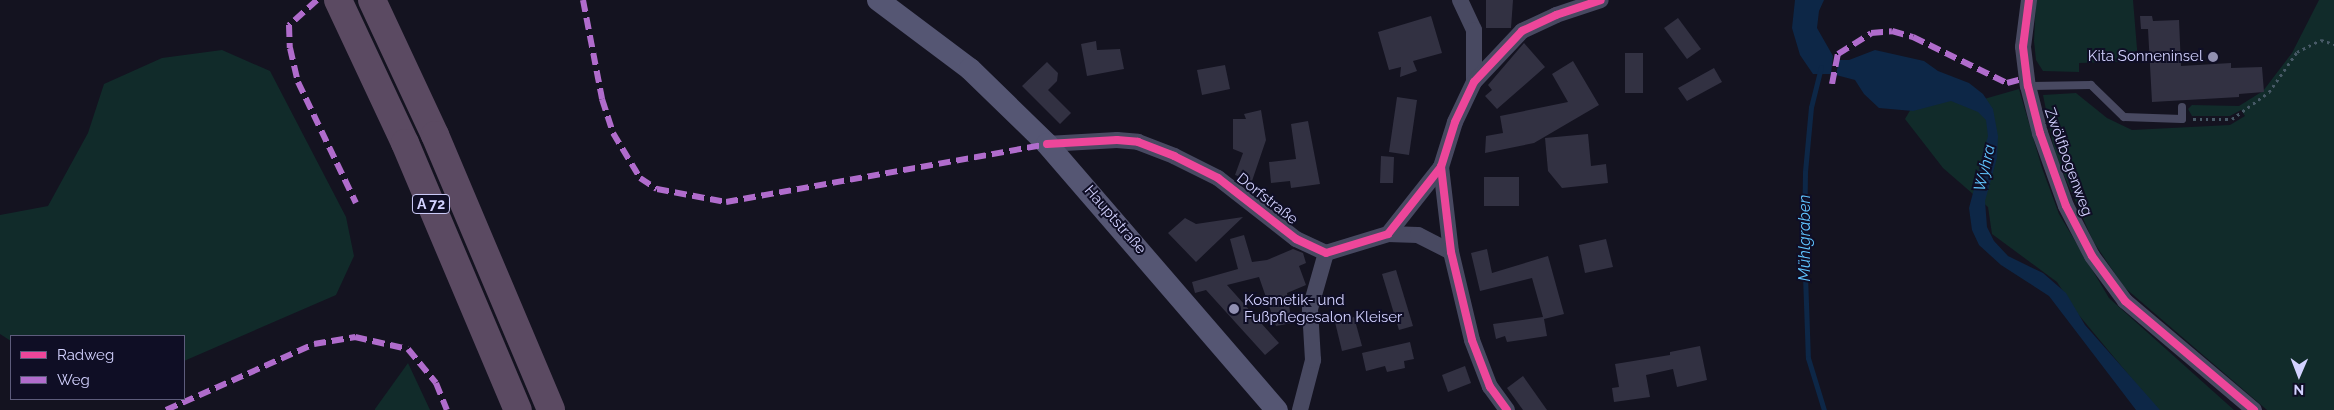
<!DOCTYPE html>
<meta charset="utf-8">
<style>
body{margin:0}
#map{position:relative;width:2334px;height:410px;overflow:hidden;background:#141320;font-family:Raleway,sans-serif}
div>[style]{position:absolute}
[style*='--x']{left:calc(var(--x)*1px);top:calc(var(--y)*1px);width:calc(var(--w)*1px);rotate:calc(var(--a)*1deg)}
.green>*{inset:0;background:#112b2a}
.water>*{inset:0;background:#0d2747}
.stream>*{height:5px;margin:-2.5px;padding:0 2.5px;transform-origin:2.5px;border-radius:2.5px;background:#0d2747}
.building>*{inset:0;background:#323142}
.path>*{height:3px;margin-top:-1.5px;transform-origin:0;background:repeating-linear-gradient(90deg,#485a67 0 2.5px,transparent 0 6.5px)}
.lane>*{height:8px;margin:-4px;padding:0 4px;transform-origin:4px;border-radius:4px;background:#484961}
.street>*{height:16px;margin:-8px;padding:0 8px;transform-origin:8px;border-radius:8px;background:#484961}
.secondary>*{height:22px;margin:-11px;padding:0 11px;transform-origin:11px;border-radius:11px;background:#555673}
.highway>*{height:28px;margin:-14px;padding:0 14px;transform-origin:14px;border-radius:14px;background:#5b4a62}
.quiet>*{height:6px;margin-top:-3px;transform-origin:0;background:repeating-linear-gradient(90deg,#b06ccc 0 12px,transparent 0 18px)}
.cycleway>*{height:8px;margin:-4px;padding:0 4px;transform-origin:4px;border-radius:4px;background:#ed469a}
.dots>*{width:14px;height:14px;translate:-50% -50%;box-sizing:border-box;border:2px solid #0f0e25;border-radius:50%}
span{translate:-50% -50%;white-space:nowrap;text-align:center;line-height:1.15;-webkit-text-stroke:4px #0f0e25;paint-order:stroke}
.shield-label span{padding:1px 4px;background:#0f0e25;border:1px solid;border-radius:4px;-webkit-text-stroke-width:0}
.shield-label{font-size:14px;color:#d3d2ff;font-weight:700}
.poi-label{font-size:15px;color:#d3d2ff}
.right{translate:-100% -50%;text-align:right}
.left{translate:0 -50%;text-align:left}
.street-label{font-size:15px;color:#d3d2ff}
.water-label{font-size:16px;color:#60c5ff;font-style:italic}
.legend{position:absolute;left:10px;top:335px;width:175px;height:65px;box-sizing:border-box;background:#0f0e25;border:1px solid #5d5c7c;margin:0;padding:6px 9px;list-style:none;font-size:15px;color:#d3d2ff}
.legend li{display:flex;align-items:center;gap:10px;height:25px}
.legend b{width:25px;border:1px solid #5d5c7c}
.north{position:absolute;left:2274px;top:350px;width:50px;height:50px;-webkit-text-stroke:4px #0f0e25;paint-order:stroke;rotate:181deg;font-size:14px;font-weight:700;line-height:20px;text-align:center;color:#d3d2ff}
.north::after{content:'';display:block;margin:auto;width:18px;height:22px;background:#d3d2ff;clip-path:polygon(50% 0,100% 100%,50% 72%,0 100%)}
</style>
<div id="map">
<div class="green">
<i style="clip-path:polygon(2036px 0,2133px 0,2138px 61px,2079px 63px,2079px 72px,2043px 71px,2036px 60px,2034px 41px)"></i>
<i style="clip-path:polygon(2319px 0,2334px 0,2334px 410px,2267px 410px,2124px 287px,2093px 241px,2055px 155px,2043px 95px,2076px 93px,2107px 118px,2132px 130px,2230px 125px,2245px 116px,2241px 110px,2230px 116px,2192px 116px,2188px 109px,2192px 105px,2239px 106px,2263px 91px,2292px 53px)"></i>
<i style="clip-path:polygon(222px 50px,270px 71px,346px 217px,354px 256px,336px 295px,184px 361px,184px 336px,11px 336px,11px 341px,0 334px,0 215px,48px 206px,88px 133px,104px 84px,162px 58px)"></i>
<i style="clip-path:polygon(1947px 88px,1970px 103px,2019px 89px,2042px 168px,2059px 214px,2109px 298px,2234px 410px,2158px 410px,2078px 314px,2057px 282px,1992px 234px,1988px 207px,1943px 168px,1905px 119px,1915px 102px)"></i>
<i style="clip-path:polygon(408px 363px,430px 410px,375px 410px,375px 409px)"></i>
</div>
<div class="water">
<i style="clip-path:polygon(1795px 0,1824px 0,1819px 11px,1817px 28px,1833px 56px,1831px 74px,1813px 74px,1800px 55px,1792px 28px)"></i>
<i style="clip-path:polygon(1875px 50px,1924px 61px,1938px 71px,1969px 83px,1983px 94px,1993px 109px,1998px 136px,1997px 158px,1985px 201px,1987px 227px,1994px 241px,2008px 256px,2043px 273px,2066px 293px,2085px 325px,2160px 410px,2136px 410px,2049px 296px,2001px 265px,1979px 245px,1972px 230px,1969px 208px,1988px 136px,1986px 120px,1978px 112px,1951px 101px,1913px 111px,1879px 108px,1864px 94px,1855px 80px,1836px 75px,1839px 60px,1849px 60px)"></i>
</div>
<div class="stream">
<i style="--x:1821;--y:67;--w:41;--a:104"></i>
<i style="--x:1811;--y:107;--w:65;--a:95.3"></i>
<i style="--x:1805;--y:172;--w:74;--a:90.8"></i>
<i style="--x:1804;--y:246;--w:112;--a:88"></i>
<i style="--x:1808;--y:358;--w:54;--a:72.9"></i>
</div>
<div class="building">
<i style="clip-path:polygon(1486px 0,1513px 0,1511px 28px,1486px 28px)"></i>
<i style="clip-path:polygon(1431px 16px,1442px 53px,1413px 61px,1417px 71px,1400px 77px,1401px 67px,1389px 70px,1378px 32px)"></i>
<i style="clip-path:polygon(2140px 16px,2152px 16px,2153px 21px,2179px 20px,2181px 66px,2231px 63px,2231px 68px,2262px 67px,2264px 92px,2239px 94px,2239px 97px,2152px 102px,2148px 29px,2141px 29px)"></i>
<i style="clip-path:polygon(1678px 18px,1701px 49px,1687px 59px,1664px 28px)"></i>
<i style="clip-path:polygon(1096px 41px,1097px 50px,1120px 49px,1124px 69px,1087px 76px,1081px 44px)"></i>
<i style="clip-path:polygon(1524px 43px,1545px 67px,1497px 109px,1485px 96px,1492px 90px,1488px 85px)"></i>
<i style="clip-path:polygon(1625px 53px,1643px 53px,1643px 93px,1625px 93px)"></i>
<i style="clip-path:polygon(1573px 61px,1599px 105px,1534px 143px,1485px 153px,1486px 136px,1503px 133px,1500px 116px,1568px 102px,1552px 74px)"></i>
<i style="clip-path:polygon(1047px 62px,1058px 73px,1057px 81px,1048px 90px,1071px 113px,1060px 124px,1022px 86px)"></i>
<i style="clip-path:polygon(1225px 65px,1230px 89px,1202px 95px,1197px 70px)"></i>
<i style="clip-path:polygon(1714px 68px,1722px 82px,1687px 101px,1678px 88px)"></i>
<i style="clip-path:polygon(1397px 97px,1417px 100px,1409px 155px,1389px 152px)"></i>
<i style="clip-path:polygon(1261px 110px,1266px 140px,1252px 181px,1235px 175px,1243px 153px,1233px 149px,1233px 119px,1246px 119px,1244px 114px)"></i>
<i style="clip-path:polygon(1308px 121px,1320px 184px,1291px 188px,1290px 181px,1271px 183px,1269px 162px,1296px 159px,1291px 124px)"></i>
<i style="clip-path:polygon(1588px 134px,1591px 166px,1606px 164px,1608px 183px,1562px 188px,1548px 171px,1545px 138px)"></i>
<i style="clip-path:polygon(1381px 156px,1394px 157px,1393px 183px,1380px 183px)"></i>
<i style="clip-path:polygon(1484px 177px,1519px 177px,1519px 206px,1484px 206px)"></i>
<i style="clip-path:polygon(1243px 217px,1196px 262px,1168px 233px,1185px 218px,1196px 224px)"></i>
<i style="clip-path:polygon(1244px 235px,1252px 262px,1267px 260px,1293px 249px,1303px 253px,1306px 263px,1299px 266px,1306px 285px,1287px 293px,1292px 323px,1276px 326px,1259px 277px,1227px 285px,1279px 343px,1265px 355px,1206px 290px,1195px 293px,1192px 282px,1238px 269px,1230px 239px)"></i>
<i style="clip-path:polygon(1606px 239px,1613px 267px,1585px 273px,1579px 245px)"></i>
<i style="clip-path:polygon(1487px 249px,1492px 273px,1548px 256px,1564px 314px,1544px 319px,1547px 336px,1507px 342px,1505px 336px,1496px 339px,1493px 324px,1543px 317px,1532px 278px,1480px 291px,1471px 253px)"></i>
<i style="clip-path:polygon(1396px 270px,1413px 326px,1399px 330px,1382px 274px)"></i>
<i style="clip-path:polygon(1354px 317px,1362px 346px,1342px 351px,1335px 322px)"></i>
<i style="clip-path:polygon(1410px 342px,1414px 359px,1404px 361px,1405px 368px,1387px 372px,1385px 366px,1366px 371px,1362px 353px)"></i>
<i style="clip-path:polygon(1700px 346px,1707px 380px,1677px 387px,1673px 369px,1646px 375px,1650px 397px,1614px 402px,1612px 388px,1619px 387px,1615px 364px,1670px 355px,1670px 352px)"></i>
<i style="clip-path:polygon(1465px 366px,1471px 383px,1448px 392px,1442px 375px)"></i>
<i style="clip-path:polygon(1523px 376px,1547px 410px,1523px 410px,1507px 388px)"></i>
</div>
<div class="path">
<i style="--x:2193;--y:119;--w:39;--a:0"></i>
<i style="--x:2232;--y:119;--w:46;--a:-36.1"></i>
<i style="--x:2269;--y:92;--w:49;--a:-55"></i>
<i style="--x:2297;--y:52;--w:27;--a:-27"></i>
<i style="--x:2321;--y:40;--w:14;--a:17"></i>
</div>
<div class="lane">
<i style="--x:2028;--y:86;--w:63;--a:-0.9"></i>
<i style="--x:2091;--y:85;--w:46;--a:44.1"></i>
<i style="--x:2124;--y:117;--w:58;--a:2"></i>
<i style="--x:2182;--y:119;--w:12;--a:-90"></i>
</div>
<div class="street">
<i style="--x:1460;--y:0;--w:33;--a:65"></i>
<i style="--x:1474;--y:30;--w:52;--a:90"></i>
<i style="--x:2029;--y:0;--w:47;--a:97.3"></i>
<i style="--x:2023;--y:47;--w:39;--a:83"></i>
<i style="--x:2028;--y:86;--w:49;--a:75.7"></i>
<i style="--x:2040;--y:133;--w:77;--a:70.4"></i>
<i style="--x:2066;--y:206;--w:56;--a:62.5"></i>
<i style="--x:2092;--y:256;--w:56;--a:53.7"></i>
<i style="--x:2125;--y:301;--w:169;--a:40.2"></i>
<i style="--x:1047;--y:144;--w:70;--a:-3.3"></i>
<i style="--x:1117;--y:140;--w:21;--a:5"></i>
<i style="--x:1138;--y:142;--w:39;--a:21"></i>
<i style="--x:1174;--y:156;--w:49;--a:26.6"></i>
<i style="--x:1218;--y:178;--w:99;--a:38"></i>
<i style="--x:1296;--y:239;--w:33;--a:25"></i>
<i style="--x:1326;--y:253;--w:65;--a:-17"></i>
<i style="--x:1388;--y:234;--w:85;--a:-51.7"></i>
<i style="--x:1388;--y:234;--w:30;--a:2"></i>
<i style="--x:1418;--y:235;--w:37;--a:27"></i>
<i style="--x:1300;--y:410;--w:52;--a:-75.4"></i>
<i style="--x:1313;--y:360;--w:51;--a:-93.4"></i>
<i style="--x:1310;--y:309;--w:58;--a:-74.1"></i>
<i style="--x:1507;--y:410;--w:29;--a:-126"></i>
<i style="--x:1490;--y:387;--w:50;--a:-111"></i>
<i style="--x:1472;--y:340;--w:90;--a:-103.4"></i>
<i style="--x:1451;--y:252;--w:86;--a:-96.7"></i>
<i style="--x:1441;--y:167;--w:47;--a:-72.7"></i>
<i style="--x:1455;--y:122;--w:44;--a:-64.6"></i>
<i style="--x:1474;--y:82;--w:70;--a:-46.7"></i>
<i style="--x:1522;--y:31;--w:38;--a:-25"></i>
<i style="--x:1556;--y:15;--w:47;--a:-18.4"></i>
</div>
<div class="secondary">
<i style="--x:878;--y:0;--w:115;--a:36.9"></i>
<i style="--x:970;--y:69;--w:107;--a:44.2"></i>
<i style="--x:1047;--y:144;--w:352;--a:49.2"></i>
</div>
<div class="highway">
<i style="--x:338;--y:0;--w:158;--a:64.9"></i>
<i style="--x:405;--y:143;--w:290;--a:67.1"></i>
<i style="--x:372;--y:0;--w:149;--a:65"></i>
<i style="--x:435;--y:135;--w:298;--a:67.1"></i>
</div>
<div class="quiet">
<i style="--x:317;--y:0;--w:38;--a:138"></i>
<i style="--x:289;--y:25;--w:23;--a:88"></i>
<i style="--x:290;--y:48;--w:35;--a:77"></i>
<i style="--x:298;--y:82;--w:134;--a:64.4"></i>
<i style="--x:583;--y:0;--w:101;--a:79.1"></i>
<i style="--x:602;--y:99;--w:36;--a:72"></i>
<i style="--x:613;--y:133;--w:52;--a:59"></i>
<i style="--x:640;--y:178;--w:20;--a:33"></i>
<i style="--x:657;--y:189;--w:70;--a:10.7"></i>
<i style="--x:726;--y:202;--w:326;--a:-10.2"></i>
<i style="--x:1832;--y:84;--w:31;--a:-79"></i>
<i style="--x:1838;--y:54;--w:39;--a:-32"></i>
<i style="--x:1871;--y:33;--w:21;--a:-5"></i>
<i style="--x:1892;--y:31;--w:22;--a:16"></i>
<i style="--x:1913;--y:37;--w:105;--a:26.1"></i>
<i style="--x:2007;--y:83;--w:20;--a:-15"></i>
<i style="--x:166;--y:410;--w:162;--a:-24"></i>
<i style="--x:314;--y:344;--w:42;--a:-9.7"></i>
<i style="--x:355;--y:337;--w:54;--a:12.8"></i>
<i style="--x:408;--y:349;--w:44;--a:50.5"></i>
<i style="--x:436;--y:383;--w:29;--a:68"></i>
</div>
<div class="cycleway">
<i style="--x:2029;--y:0;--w:47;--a:97.3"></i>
<i style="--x:2023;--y:47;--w:39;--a:83"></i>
<i style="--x:2028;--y:86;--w:49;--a:75.7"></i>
<i style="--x:2040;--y:133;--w:77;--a:70.4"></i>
<i style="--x:2066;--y:206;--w:56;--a:62.5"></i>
<i style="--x:2092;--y:256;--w:56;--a:53.7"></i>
<i style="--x:2125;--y:301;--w:169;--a:40.2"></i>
<i style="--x:1047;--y:144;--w:70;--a:-3.3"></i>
<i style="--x:1117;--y:140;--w:21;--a:5"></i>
<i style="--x:1138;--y:142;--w:39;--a:21"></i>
<i style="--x:1174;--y:156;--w:49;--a:26.6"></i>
<i style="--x:1218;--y:178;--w:99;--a:38"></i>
<i style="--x:1296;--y:239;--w:33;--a:25"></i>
<i style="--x:1326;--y:253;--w:65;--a:-17"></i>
<i style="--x:1388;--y:234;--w:85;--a:-51.7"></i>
<i style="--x:1507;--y:410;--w:29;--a:-126"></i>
<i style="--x:1490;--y:387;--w:50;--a:-111"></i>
<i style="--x:1472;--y:340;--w:90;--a:-103.4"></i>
<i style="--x:1451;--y:252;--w:86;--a:-96.7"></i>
<i style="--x:1441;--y:167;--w:47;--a:-72.7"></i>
<i style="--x:1455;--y:122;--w:44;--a:-64.6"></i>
<i style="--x:1474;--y:82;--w:70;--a:-46.7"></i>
<i style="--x:1522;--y:31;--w:38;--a:-25"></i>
<i style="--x:1556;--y:15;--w:47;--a:-18.4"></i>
</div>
<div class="dots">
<i style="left:2213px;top:57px;background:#908fb1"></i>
<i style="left:1234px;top:309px;background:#908fb1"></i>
</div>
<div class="shield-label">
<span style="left:431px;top:204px">A 72</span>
</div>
<div class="poi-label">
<span class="right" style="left:2203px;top:57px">Kita Sonneninsel</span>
<span class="left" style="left:1244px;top:309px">Kosmetik- und<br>Fußpflegesalon Kleiser</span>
</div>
<div class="street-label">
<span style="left:2068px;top:162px;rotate:70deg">Zwölfbogenweg</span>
<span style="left:1267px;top:199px;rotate:38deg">Dorfstraße</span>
<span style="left:1115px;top:220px;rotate:49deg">Hauptstraße</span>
</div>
<div class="water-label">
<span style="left:1985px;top:168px;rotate:-77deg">Wyhra</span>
<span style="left:1805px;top:238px;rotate:-90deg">Mühlgraben</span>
</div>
<ul class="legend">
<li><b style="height:6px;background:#ed469a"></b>Radweg</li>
<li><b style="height:6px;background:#b06ccc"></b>Weg</li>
</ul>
<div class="north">N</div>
</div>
